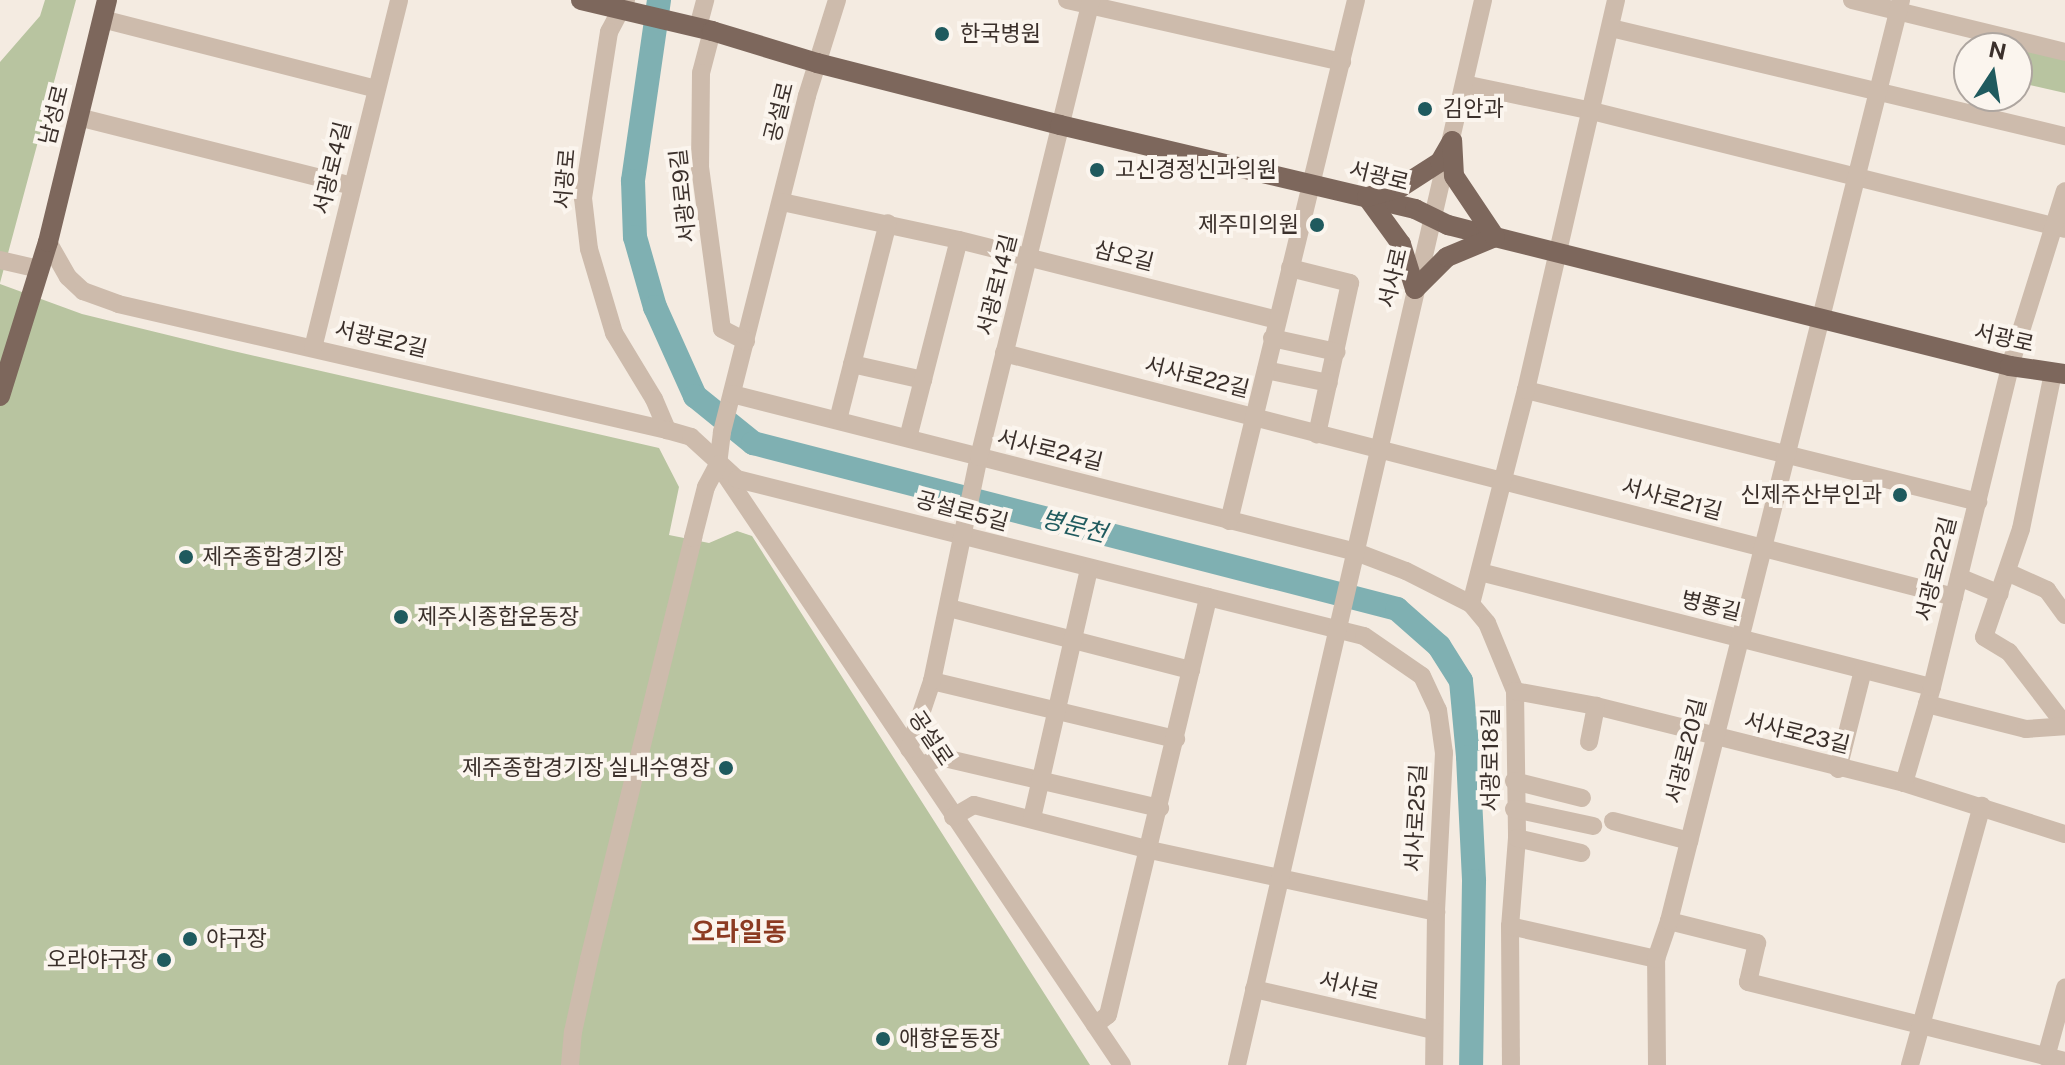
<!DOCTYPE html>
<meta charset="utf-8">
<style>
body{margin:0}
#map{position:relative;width:2065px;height:1065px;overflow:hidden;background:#f4ebe1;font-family:"Public Sans","Noto Sans KR",sans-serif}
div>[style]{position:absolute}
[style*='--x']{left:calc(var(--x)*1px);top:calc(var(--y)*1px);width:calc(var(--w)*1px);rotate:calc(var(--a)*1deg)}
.green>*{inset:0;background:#b8c4a0}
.river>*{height:24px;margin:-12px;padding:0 12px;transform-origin:12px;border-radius:12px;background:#7fb0b2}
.minor>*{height:18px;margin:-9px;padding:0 9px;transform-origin:9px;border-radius:9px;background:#cdbbac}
.major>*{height:20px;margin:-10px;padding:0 10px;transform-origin:10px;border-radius:10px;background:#7d675c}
.dots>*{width:22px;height:22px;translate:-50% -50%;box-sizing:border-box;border:4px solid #fbf5ee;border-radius:50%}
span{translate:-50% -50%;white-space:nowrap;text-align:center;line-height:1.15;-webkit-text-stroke:8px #fbf5ee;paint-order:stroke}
.poi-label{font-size:22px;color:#3b302b}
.left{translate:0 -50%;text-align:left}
.right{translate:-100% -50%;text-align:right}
.street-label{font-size:22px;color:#3b302b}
.water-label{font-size:24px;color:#1f5a5e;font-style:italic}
.quarter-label{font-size:26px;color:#8c3b22;font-weight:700}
.north{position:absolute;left:1953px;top:32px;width:80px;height:80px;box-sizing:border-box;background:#fbf5ee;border:2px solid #aea6a0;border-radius:50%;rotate:12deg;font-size:22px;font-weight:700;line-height:32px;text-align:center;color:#3b302b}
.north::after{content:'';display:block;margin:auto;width:28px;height:36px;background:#1f5a5e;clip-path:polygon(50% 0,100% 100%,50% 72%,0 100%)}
</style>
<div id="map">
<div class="green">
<i style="clip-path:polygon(45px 0,76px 0,0 283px,0 62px,40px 16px)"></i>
<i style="clip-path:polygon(2020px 47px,2065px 57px,2065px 93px,2017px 82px)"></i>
<i style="clip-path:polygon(0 284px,82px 314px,229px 350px,659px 448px,679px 487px,669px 535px,709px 543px,737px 531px,752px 536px,1090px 1065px,0 1065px)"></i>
</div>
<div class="river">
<i style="--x:659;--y:0;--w:183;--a:98.2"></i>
<i style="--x:633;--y:181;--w:56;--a:88"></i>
<i style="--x:635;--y:237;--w:73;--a:74.1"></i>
<i style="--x:655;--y:307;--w:98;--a:65.8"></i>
<i style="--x:695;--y:396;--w:75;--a:39"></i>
<i style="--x:753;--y:443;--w:665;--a:14.45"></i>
<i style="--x:1397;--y:609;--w:56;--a:41.4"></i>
<i style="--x:1439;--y:646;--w:41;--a:57.8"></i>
<i style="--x:1461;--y:681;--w:76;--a:84.7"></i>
<i style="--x:1468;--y:757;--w:124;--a:87.2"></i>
<i style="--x:1474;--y:881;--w:184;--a:90.9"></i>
</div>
<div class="minor">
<i style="--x:626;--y:0;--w:36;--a:118"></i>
<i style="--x:609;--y:32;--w:168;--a:98.9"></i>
<i style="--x:583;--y:198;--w:51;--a:83.3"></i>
<i style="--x:589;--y:249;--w:88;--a:73.4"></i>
<i style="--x:614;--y:333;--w:77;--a:58.8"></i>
<i style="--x:654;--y:399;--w:34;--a:67"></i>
<i style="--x:837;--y:0;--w:101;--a:107.4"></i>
<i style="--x:807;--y:96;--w:347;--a:104.2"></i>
<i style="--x:722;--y:432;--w:32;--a:97"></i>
<i style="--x:718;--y:464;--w:724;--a:56.09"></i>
<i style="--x:1067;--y:0;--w:282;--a:12.7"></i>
<i style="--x:1852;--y:0;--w:219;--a:13.7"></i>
<i style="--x:102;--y:19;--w:283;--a:14.3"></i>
<i style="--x:698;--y:27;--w:28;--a:-75"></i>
<i style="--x:1611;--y:28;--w:467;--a:13.4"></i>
<i style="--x:712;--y:31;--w:43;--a:104.7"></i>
<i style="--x:701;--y:73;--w:94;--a:90.6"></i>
<i style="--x:700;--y:167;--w:163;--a:82.3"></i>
<i style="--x:722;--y:329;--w:27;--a:27"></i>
<i style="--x:1464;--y:84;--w:131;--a:11.9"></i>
<i style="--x:1592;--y:111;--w:487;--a:14"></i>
<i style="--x:78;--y:117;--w:283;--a:14.1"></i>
<i style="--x:782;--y:202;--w:181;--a:12.1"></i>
<i style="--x:959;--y:240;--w:328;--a:14.1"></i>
<i style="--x:48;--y:242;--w:40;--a:60.3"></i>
<i style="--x:68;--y:277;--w:21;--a:43"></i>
<i style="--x:83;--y:291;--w:37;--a:20"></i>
<i style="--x:118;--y:304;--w:563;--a:12.93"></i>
<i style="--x:667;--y:430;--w:25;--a:16"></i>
<i style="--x:691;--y:437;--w:62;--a:42.4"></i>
<i style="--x:737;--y:479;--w:646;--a:14.06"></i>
<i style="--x:1364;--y:636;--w:70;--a:34.6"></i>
<i style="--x:1422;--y:676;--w:38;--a:65"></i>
<i style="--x:1438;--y:710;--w:43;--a:82.1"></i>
<i style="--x:1444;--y:753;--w:159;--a:92.9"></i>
<i style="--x:1436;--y:912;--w:153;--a:90.7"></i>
<i style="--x:0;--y:260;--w:40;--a:13"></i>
<i style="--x:1290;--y:268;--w:62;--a:14"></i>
<i style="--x:1350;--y:283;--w:155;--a:102.3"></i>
<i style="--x:1272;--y:338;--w:66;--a:12.3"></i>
<i style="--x:313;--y:348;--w:358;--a:-76.1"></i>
<i style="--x:1004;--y:353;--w:981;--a:14.4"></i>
<i style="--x:852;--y:364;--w:73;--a:12.7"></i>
<i style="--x:1266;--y:370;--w:64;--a:11.7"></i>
<i style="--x:2053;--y:373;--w:159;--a:101.6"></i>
<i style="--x:2021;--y:529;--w:114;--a:108.9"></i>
<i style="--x:1984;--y:637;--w:29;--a:31"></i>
<i style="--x:2009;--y:652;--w:92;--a:52.5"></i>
<i style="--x:1526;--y:390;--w:466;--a:13.9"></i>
<i style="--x:732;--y:394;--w:644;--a:14.21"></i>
<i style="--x:1356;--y:552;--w:53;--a:20.8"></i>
<i style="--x:1406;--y:571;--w:73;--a:26.9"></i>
<i style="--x:1471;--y:604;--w:25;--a:50"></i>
<i style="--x:1487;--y:623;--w:74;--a:67.6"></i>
<i style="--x:1515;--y:691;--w:147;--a:89.2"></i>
<i style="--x:1517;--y:838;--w:88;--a:94.5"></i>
<i style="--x:1510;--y:926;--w:139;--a:89.6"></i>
<i style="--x:838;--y:420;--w:203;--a:-75.8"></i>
<i style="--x:908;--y:438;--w:204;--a:-75.6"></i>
<i style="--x:1229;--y:521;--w:536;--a:-76.3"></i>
<i style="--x:1480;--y:572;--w:466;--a:14.3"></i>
<i style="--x:2007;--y:572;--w:44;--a:24.2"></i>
<i style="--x:2047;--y:590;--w:31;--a:54"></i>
<i style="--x:1959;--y:577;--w:44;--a:22.5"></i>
<i style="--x:1471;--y:604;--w:221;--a:-75.6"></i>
<i style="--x:1526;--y:390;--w:400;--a:-77"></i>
<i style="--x:949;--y:608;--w:250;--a:14.4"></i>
<i style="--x:932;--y:681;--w:251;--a:13.4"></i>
<i style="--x:1515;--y:691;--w:82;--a:10.5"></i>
<i style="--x:1596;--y:706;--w:317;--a:14"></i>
<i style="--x:1904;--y:783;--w:169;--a:17.6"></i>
<i style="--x:1927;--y:704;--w:102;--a:14.2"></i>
<i style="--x:2026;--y:729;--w:39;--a:-4"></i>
<i style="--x:1589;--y:742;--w:37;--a:-79"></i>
<i style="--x:909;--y:749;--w:72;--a:-71.3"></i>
<i style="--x:932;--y:681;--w:229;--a:-78.2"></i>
<i style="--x:979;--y:457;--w:471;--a:-76.2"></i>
<i style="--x:921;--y:766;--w:21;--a:-25"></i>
<i style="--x:940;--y:757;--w:226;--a:13.1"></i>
<i style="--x:1838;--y:769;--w:102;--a:-75.8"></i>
<i style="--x:1514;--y:781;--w:70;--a:14"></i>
<i style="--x:1904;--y:783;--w:100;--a:-73.7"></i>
<i style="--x:1932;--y:687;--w:330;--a:-76.3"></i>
<i style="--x:2010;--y:366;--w:183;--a:-72.6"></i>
<i style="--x:1514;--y:809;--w:81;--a:12.1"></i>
<i style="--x:953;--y:817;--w:24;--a:-30"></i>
<i style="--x:974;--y:805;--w:182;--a:14.3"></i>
<i style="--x:1150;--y:850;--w:293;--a:12.2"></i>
<i style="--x:1032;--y:818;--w:255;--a:-77.1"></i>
<i style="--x:1613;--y:821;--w:79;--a:14.7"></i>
<i style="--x:1517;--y:838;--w:66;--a:13.2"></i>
<i style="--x:1669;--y:921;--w:91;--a:14"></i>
<i style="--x:1757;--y:943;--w:40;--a:103"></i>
<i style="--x:1748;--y:982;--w:327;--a:14"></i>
<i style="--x:1510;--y:926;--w:150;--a:12.7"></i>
<i style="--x:1254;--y:989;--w:184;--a:12.9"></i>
<i style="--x:1095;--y:1025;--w:16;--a:-38"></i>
<i style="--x:1108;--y:1015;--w:430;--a:-76.5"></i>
<i style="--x:2046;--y:1057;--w:72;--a:-74.6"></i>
<i style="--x:570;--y:1065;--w:33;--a:-85"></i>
<i style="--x:573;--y:1032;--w:75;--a:-77.6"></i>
<i style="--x:589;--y:959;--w:434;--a:-76.1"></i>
<i style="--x:693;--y:538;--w:53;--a:-75.7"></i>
<i style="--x:706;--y:487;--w:26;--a:-62"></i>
<i style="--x:1237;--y:1065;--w:1093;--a:-76.99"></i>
<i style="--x:1657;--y:1065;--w:106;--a:-90.5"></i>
<i style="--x:1656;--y:959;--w:40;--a:-71.1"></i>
<i style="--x:1669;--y:921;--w:950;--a:-75.86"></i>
<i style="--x:1910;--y:1065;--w:269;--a:-74.5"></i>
</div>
<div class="major">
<i style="--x:581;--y:0;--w:135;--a:13.3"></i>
<i style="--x:712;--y:31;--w:110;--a:16.9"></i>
<i style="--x:817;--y:63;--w:251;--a:14.3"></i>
<i style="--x:1060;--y:125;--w:365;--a:13.3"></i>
<i style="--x:1415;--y:209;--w:37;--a:26"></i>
<i style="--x:1448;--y:225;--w:49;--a:14.3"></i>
<i style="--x:1495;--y:237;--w:531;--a:14.06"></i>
<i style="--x:2010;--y:366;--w:56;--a:8.3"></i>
<i style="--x:1415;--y:289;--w:47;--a:-107.3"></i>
<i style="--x:1401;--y:244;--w:58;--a:-125.9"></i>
<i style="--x:1367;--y:197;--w:35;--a:-16"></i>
<i style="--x:1401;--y:187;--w:46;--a:-32.7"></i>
<i style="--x:1440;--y:162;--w:24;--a:-60"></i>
<i style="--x:1415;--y:289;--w:45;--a:-45"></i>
<i style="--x:1447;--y:257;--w:52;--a:-22.6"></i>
<i style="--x:1495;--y:237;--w:73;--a:-123.9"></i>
<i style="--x:1454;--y:176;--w:35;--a:-93"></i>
<i style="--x:0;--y:396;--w:161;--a:-72.7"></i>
<i style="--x:48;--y:242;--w:249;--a:-76.3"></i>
</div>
<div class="dots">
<i style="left:942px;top:34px;background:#1f5a5e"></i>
<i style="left:1425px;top:109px;background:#1f5a5e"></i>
<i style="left:1097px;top:170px;background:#1f5a5e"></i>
<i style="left:1317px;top:225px;background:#1f5a5e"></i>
<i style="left:1900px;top:495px;background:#1f5a5e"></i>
<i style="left:186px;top:557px;background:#1f5a5e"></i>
<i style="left:401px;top:617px;background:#1f5a5e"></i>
<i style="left:726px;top:768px;background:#1f5a5e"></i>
<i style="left:190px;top:939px;background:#1f5a5e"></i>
<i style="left:164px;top:960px;background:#1f5a5e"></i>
<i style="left:883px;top:1039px;background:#1f5a5e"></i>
</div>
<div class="poi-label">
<span class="left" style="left:960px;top:34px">한국병원</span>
<span class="left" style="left:1443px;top:109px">김안과</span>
<span class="left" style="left:1115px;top:170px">고신경정신과의원</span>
<span class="right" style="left:1299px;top:225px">제주미의원</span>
<span class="right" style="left:1882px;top:495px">신제주산부인과</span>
<span class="left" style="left:202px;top:557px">제주종합경기장</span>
<span class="left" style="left:417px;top:617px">제주시종합운동장</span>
<span class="right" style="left:710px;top:768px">제주종합경기장 실내수영장</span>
<span class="left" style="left:206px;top:939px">야구장</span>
<span class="right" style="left:148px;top:960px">오라야구장</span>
<span class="left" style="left:899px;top:1039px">애향운동장</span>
</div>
<div class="street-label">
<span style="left:779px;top:112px;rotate:-76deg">공설로</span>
<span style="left:54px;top:115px;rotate:-76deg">남성로</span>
<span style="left:332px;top:168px;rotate:-76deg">서광로4길</span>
<span style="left:1379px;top:176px;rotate:14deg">서광로</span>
<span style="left:565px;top:179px;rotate:-85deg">서광로</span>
<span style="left:683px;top:196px;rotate:-96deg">서광로9길</span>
<span style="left:1124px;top:256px;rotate:14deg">삼오길</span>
<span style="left:1393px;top:278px;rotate:-77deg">서사로</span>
<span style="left:997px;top:285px;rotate:-76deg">서광로14길</span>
<span style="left:2004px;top:338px;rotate:13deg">서광로</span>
<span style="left:381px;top:339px;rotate:13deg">서광로2길</span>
<span style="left:1197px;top:377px;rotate:14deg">서사로22길</span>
<span style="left:1050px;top:450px;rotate:14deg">서사로24길</span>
<span style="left:1672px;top:499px;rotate:15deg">서사로21길</span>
<span style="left:962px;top:511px;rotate:15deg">공설로5길</span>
<span style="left:1936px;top:569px;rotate:-76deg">서광로22길</span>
<span style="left:1711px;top:606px;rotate:14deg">병풍길</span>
<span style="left:1797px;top:733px;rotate:14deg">서사로23길</span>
<span style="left:931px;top:738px;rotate:56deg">공설로</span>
<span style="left:1686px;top:751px;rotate:-76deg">서광로20길</span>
<span style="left:1491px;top:760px;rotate:-90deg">서광로18길</span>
<span style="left:1416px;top:818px;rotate:-87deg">서사로25길</span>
<span style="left:1349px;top:986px;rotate:13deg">서사로</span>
</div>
<div class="water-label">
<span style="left:1074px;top:526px;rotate:14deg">병문천</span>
</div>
<div class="quarter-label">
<span style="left:739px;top:932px">오라일동</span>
</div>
<div class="north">N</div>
</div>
